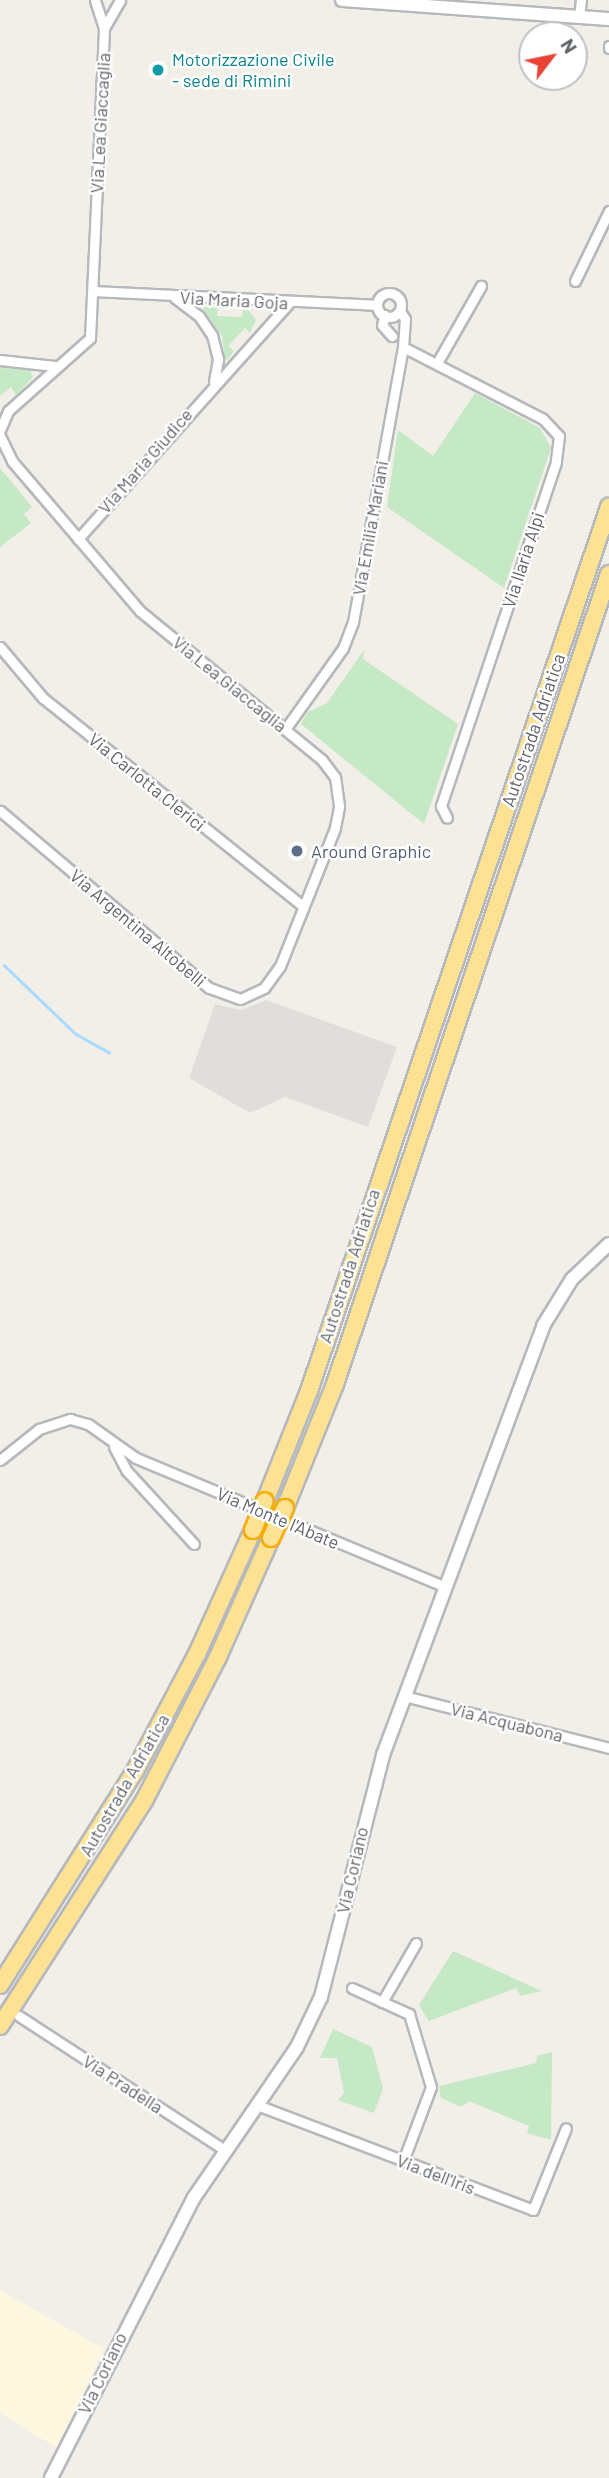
<!DOCTYPE html>
<style>
body{margin:0}
#map{position:relative;width:609px;height:2478px;overflow:hidden;background:#f1efe8;font-family:Barlow,sans-serif}
div>[style]{position:absolute}
[style*='--x']{left:calc(var(--x)*1px);top:calc(var(--y)*1px);width:calc(var(--w)*1px);rotate:calc(var(--a)*1deg)}
.commercial>*{inset:0;background:#fef7e0}
.industrial>*{inset:0;background:#e0deda}
.green>*{inset:0;background:#c5e8c5}
.stream>*{height:2.5px;margin:-1.25px;padding:0 1.25px;transform-origin:1.25px;border-radius:1.25px;background:#aadaff}
.roads{filter:drop-shadow(2px 0 #b5b8bc) drop-shadow(-2px 0 #b5b8bc) drop-shadow(0 2px #b5b8bc) drop-shadow(0 -2px #b5b8bc)}
.street>*{height:9px;margin:-4.5px;padding:0 4.5px;transform-origin:4.5px;border-radius:4.5px;background:#fff}
.street>.ring{margin:-4.5px;padding:0;box-sizing:content-box;background:none;border:9px solid #fff;border-radius:50%}
.secondary>*{height:12px;margin:-6px;padding:0 6px;transform-origin:6px;border-radius:6px;background:#fff}
.highway>*{height:16px;margin:-8px;padding:0 8px;transform-origin:8px;border-radius:8px;background:#fde293}
.bridges{filter:drop-shadow(2px 0 #f9ab00) drop-shadow(-2px 0 #f9ab00) drop-shadow(0 2px #f9ab00) drop-shadow(0 -2px #f9ab00)}
.highway-bridge>*{height:16px;margin:-8px;padding:0 8px;transform-origin:8px;border-radius:8px;background:#fde293}
.dots>*{width:19px;height:19px;translate:-50% -50%;box-sizing:border-box;border:4px solid #fff;border-radius:50%}
span{translate:-50% -50%;white-space:nowrap;text-align:center;line-height:1.15;-webkit-text-stroke:5px #fff;paint-order:stroke}
.culture-label{font-size:18px;color:#0d838f}
.left{translate:0 -50%;text-align:left}
.street-label{font-size:18px;color:#5f6368}
.service-label{font-size:18px;color:#4e5e75}
.north{position:absolute;left:518px;top:21px;width:70px;height:70px;box-sizing:border-box;background:#fff;border:2px solid #bfc1c3;border-radius:50%;rotate:58deg;font-size:19px;font-weight:700;line-height:28px;text-align:center;color:#5f6368}
.north::after{content:'';display:block;margin:auto;width:24px;height:32px;background:#ea4335;clip-path:polygon(50% 0,100% 100%,50% 72%,0 100%)}
</style>
<div id="map">
<div class="commercial">
<i style="clip-path:polygon(0 2290px,104px 2349px,57px 2448px,0 2413px)"></i>
</div>
<div class="industrial">
<i style="clip-path:polygon(266px 1000px,397px 1047px,368px 1127px,285px 1097px,250px 1113px,189px 1078px,215px 1004px,241px 1010px)"></i>
</div>
<div class="green">
<i style="clip-path:polygon(202px 307px,218px 308px,217px 316px,242px 317px,243px 309px,248px 310px,256px 320px,250px 333px,245px 328px,228px 346px,234px 351px,225px 362px,222px 336px)"></i>
<i style="clip-path:polygon(0 368px,30px 370px,33px 377px,16px 395px,11px 387px,0 396px)"></i>
<i style="clip-path:polygon(475px 393px,540px 428px,551px 448px,504px 588px,387px 507px,398px 430px,433px 456px)"></i>
<i style="clip-path:polygon(0 468px,32px 507px,24px 514px,31px 523px,0 547px)"></i>
<i style="clip-path:polygon(364px 650px,363px 659px,458px 724px,424px 824px,301px 724px,308px 712px,327px 703px)"></i>
<i style="clip-path:polygon(453px 1951px,542px 1991px,521px 1996px,516px 1988px,429px 2021px,419px 2005px)"></i>
<i style="clip-path:polygon(333px 2029px,372px 2047px,383px 2088px,374px 2113px,338px 2100px,344px 2093px,337px 2058px,320px 2058px)"></i>
<i style="clip-path:polygon(552px 2052px,551px 2140px,527px 2133px,529px 2126px,469px 2101px,461px 2107px,441px 2098px,439px 2086px,536px 2063px,537px 2056px)"></i>
</div>
<div class="stream">
<i style="--x:4;--y:965;--w:100;--a:43.8"></i>
<i style="--x:76;--y:1034;--w:38;--a:29"></i>
</div>
<div class="roads">
<div class="street">
<i style="--x:579;--y:16;--w:16;--a:-83"></i>
<i style="--x:104;--y:28;--w:32;--a:-60"></i>
<i style="--x:609;--y:46;--w:2;--a:90"></i>
<i style="--x:575;--y:281;--w:78;--a:-64.1"></i>
<i style="--x:93;--y:291;--w:282;--a:2.8"></i>
<i class="ring" style="left:377px;top:293px;width:15px;height:15px"></i>
<i style="--x:175;--y:298;--w:30;--a:37"></i>
<i style="--x:199;--y:316;--w:23;--a:56"></i>
<i style="--x:212;--y:335;--w:25;--a:76"></i>
<i style="--x:218;--y:359;--w:23;--a:100"></i>
<i style="--x:385;--y:315;--w:10;--a:107"></i>
<i style="--x:382;--y:325;--w:15;--a:48"></i>
<i style="--x:403;--y:347;--w:157;--a:27.2"></i>
<i style="--x:543;--y:419;--w:23;--a:47"></i>
<i style="--x:559;--y:436;--w:26;--a:97"></i>
<i style="--x:556;--y:462;--w:363;--a:108.5"></i>
<i style="--x:441;--y:806;--w:13;--a:63"></i>
<i style="--x:0;--y:360;--w:55;--a:6.2"></i>
<i style="--x:437;--y:363;--w:89;--a:-60.3"></i>
<i style="--x:0;--y:430;--w:21;--a:-67"></i>
<i style="--x:8;--y:411;--w:110;--a:-41.7"></i>
<i style="--x:90;--y:338;--w:310;--a:-87.4"></i>
<i style="--x:104;--y:28;--w:29;--a:-108"></i>
<i style="--x:0;--y:436;--w:28;--a:64"></i>
<i style="--x:12;--y:461;--w:197;--a:49.5"></i>
<i style="--x:140;--y:611;--w:235;--a:39.3"></i>
<i style="--x:322;--y:760;--w:21;--a:53"></i>
<i style="--x:335;--y:777;--w:30;--a:82"></i>
<i style="--x:339;--y:807;--w:21;--a:101"></i>
<i style="--x:335;--y:828;--w:149;--a:111.7"></i>
<i style="--x:280;--y:966;--w:27;--a:126"></i>
<i style="--x:264;--y:988;--w:26;--a:155"></i>
<i style="--x:240;--y:999;--w:33;--a:-160"></i>
<i style="--x:209;--y:988;--w:274;--a:-139.7"></i>
<i style="--x:78;--y:539;--w:317;--a:-48.2"></i>
<i style="--x:0;--y:647;--w:67;--a:49.9"></i>
<i style="--x:43;--y:698;--w:334;--a:38.7"></i>
<i style="--x:286;--y:728;--w:98;--a:-54.5"></i>
<i style="--x:343;--y:648;--w:28;--a:-69"></i>
<i style="--x:353;--y:622;--w:280;--a:-79.7"></i>
<i style="--x:403;--y:347;--w:28;--a:-86"></i>
<i style="--x:405;--y:319;--w:9;--a:-122"></i>
<i style="--x:114;--y:1447;--w:27;--a:62"></i>
<i style="--x:127;--y:1471;--w:99;--a:47.5"></i>
<i style="--x:0;--y:1460;--w:50;--a:-38.5"></i>
<i style="--x:39;--y:1429;--w:33;--a:-18"></i>
<i style="--x:70;--y:1419;--w:19;--a:16"></i>
<i style="--x:88;--y:1424;--w:59;--a:35.3"></i>
<i style="--x:136;--y:1458;--w:334;--a:22.6"></i>
<i style="--x:404;--y:1696;--w:211;--a:14.2"></i>
<i style="--x:352;--y:1988;--w:63;--a:24.5"></i>
<i style="--x:409;--y:2014;--w:76;--a:73.2"></i>
<i style="--x:431;--y:2087;--w:79;--a:110.7"></i>
<i style="--x:382;--y:2002;--w:68;--a:-60"></i>
<i style="--x:19;--y:2016;--w:247;--a:33.1"></i>
<i style="--x:257;--y:2105;--w:295;--a:20.8"></i>
<i style="--x:533;--y:2210;--w:88;--a:-68.1"></i>
</div>
<div class="secondary">
<i style="--x:342;--y:0;--w:268;--a:4.1"></i>
<i style="--x:51;--y:2478;--w:313;--a:-63"></i>
<i style="--x:193;--y:2199;--w:184;--a:-55.6"></i>
<i style="--x:297;--y:2047;--w:55;--a:-64.4"></i>
<i style="--x:321;--y:1997;--w:250;--a:-75.6"></i>
<i style="--x:383;--y:1755;--w:458;--a:-69.5"></i>
<i style="--x:543;--y:1326;--w:55;--a:-58.3"></i>
<i style="--x:572;--y:1279;--w:51;--a:-43.4"></i>
</div>
<div class="highway">
<i style="--x:265;--y:1501;--w:118;--a:-68.2"></i>
<i style="--x:309;--y:1391;--w:934;--a:-71.25"></i>
<i style="--x:285;--y:1508;--w:134;--a:-68"></i>
<i style="--x:335;--y:1384;--w:855;--a:-71.31"></i>
<i style="--x:0;--y:1985;--w:253;--a:-57.8"></i>
<i style="--x:135;--y:1771;--w:132;--a:-62.1"></i>
<i style="--x:197;--y:1654;--w:136;--a:-65.7"></i>
<i style="--x:0;--y:2026;--w:269;--a:-57.4"></i>
<i style="--x:145;--y:1799;--w:160;--a:-62.8"></i>
<i style="--x:218;--y:1657;--w:130;--a:-66"></i>
</div>
</div>
<div class="bridges">
<div class="highway-bridge">
<i style="--x:253;--y:1530;--w:31;--a:-68"></i>
<i style="--x:271;--y:1538;--w:33;--a:-65"></i>
</div>
</div>
<div class="dots">
<i style="left:158px;top:70px;background:#0f9aa8"></i>
<i style="left:297px;top:851px;background:#5c6f8a"></i>
</div>
<div class="culture-label">
<span class="left" style="left:172px;top:70px">Motorizzazione Civile<br>- sede di Rimini</span>
</div>
<div class="street-label">
<span style="left:100px;top:123px;rotate:-87deg">Via Lea Giaccaglia</span>
<span style="left:234px;top:300px;rotate:3deg">Via Maria Goja</span>
<span style="left:145px;top:461px;rotate:-49deg">Via Maria Giudice</span>
<span style="left:370px;top:528px;rotate:-80deg">Via Emilia Mariani</span>
<span style="left:523px;top:560px;rotate:-72deg">Via Ilaria Alpi</span>
<span style="left:230px;top:684px;rotate:39deg">Via Lea Giaccaglia</span>
<span style="left:533px;top:730px;rotate:-71deg">Autostrada Adriatica</span>
<span style="left:147px;top:782px;rotate:39deg">Via Carlotta Clerici</span>
<span style="left:138px;top:928px;rotate:40deg">Via Argentina Altobelli</span>
<span style="left:349px;top:1266px;rotate:-72deg">Autostrada Adriatica</span>
<span style="left:278px;top:1518px;rotate:23deg">Via Monte l'Abate</span>
<span style="left:507px;top:1722px;rotate:14deg">Via Acquabona</span>
<span style="left:124px;top:1785px;rotate:-60deg">Autostrada Adriatica</span>
<span style="left:352px;top:1870px;rotate:-77deg">Via Coriano</span>
<span style="left:123px;top:2084px;rotate:33deg">Via Pradella</span>
<span style="left:436px;top:2174px;rotate:21deg">Via dell'Iris</span>
<span style="left:102px;top:2373px;rotate:-64deg">Via Coriano</span>
</div>
<div class="service-label">
<span class="left" style="left:311px;top:851px">Around Graphic</span>
</div>
<div class="north">N</div>
</div>
